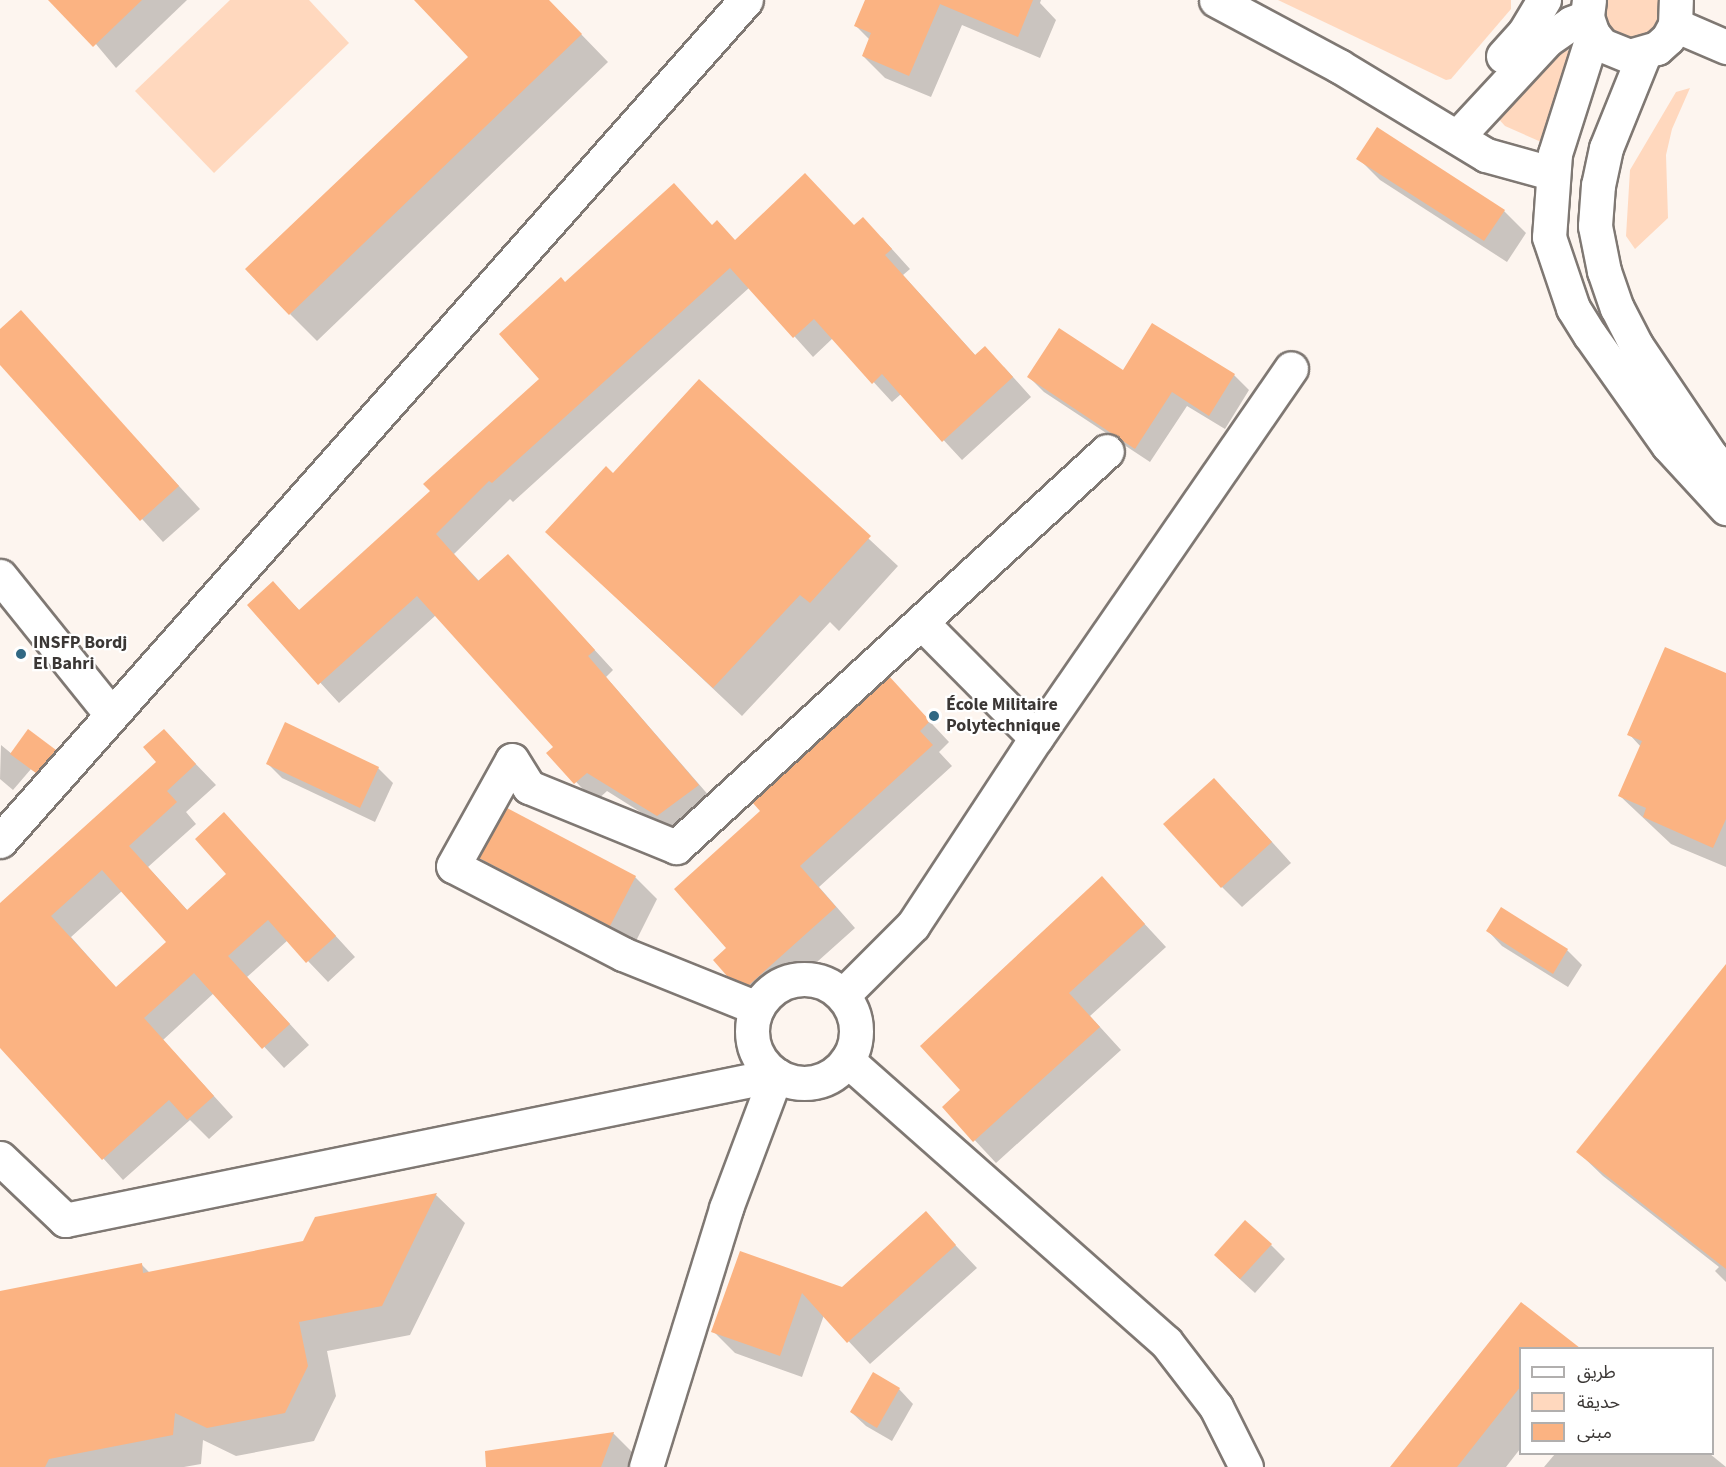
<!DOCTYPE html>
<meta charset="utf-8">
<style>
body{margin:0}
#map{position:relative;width:1726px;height:1467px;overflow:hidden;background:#fdf5ef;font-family:"Source Sans 3","Noto Sans Arabic",sans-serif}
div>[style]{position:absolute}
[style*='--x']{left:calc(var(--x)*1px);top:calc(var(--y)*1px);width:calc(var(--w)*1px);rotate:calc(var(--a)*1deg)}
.green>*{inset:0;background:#ffd8be}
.shadow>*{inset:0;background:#0003}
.building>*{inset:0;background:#fbb382}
.roads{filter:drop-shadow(2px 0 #7f7873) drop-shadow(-2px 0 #7f7873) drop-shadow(0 2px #7f7873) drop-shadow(0 -2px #7f7873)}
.minor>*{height:33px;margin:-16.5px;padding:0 16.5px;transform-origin:16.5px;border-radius:16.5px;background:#fff}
.minor>.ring{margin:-16.5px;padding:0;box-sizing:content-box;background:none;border:33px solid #fff;border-radius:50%}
.major>*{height:33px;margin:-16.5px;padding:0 16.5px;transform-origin:16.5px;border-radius:16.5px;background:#fff}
.dots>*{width:16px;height:16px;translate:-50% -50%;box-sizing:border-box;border:3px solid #fff;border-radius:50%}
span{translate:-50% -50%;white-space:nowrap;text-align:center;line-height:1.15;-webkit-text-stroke:4.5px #fff;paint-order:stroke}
.poi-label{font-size:18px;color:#3b3735;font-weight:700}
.left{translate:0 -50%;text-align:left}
.legend{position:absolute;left:1519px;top:1347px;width:195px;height:108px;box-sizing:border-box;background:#fff;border:2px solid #b1afae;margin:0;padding:8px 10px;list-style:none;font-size:18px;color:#3b3735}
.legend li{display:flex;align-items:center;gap:12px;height:30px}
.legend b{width:30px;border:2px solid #b1afae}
</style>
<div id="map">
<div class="green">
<i style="clip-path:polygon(230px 0,309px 0,349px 43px,214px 173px,135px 91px)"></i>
<i style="clip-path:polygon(1278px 0,1511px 0,1511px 9px,1451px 79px,1446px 80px)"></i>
<i style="clip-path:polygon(1605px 0,1660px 0,1659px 23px,1643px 38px,1622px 38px,1605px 23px)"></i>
<i style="clip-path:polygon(1572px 50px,1548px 145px,1505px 126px,1496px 116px,1559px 51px)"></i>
<i style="clip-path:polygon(1690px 88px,1672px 129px,1666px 155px,1668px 218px,1635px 249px,1626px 236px,1630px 170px,1676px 92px)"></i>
</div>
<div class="shadow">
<i style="clip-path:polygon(59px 0,187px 0,116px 68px)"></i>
<i style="clip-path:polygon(416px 0,548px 0,608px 62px,317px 341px,290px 314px,470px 57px)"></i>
<i style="clip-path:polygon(867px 0,1041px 0,1040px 3px,1056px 20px,1040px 58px,962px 25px,931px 97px,885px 78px,863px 56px,870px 40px,856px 26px)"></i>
<i style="clip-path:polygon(1358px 158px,1504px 211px,1526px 233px,1507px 262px,1380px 180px)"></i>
<i style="clip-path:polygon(855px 226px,882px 238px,910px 269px,903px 275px,976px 356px,1004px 367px,1031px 397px,962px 460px,901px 394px,892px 402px,833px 338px,813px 357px,750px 287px,513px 502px,510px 499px,454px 554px,480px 582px,527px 576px,613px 670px,606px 677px,717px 805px,677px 835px,607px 791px,595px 802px,549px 753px,555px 747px,436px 615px,339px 703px,249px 605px,273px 583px,300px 611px,432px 492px,541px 379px,565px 283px,713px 227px,736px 241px)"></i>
<i style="clip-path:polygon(20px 312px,200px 509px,163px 542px,0 363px,0 331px)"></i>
<i style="clip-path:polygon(1152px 325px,1234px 375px,1249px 390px,1225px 429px,1187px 406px,1150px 462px,1044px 392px,1029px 377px,1123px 372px)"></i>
<i style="clip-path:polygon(699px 381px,898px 566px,839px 631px,830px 622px,742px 716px,547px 532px,613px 475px)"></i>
<i style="clip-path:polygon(1726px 674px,1726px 867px,1671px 844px,1620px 796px,1641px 747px,1629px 734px)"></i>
<i style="clip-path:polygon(889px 678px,949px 742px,939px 752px,952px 766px,819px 887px,855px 928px,770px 1004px,749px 995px,728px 975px,729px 948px,762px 811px)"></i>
<i style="clip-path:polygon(evenodd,164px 731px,216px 785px,186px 812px,196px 824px,148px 867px,188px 911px,228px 874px,224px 814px,355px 957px,328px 982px,288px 940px,247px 977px,309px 1045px,284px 1068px,214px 993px,163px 1040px,233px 1117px,209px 1139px,190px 1120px,123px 1180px,0 1045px,0 905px,159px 762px,164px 731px,122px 891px,168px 942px,117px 989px,71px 937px,122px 891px)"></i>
<i style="clip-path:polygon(1px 745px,12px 754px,55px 751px,62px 757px,43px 778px,31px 769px,13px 790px,0 779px)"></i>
<i style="clip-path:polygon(267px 763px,378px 768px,393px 783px,375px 822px,282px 778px)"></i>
<i style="clip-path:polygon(1234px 800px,1291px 863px,1242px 907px,1222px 887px)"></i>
<i style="clip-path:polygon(481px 858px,635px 877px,657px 899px,633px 947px,503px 880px)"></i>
<i style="clip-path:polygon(1102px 878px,1166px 947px,1090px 1016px,1121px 1050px,996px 1163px,944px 1107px,962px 1091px)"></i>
<i style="clip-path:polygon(1502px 909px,1567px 950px,1582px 965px,1568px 987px,1502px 946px,1488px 931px)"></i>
<i style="clip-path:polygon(1726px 1004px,1726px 1282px,1715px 1271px,1719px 1267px,1603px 1176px,1578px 1152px)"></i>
<i style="clip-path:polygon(436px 1195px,465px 1223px,410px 1335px,327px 1351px,336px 1396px,314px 1441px,236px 1456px,203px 1440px,201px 1464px,184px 1467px,0 1467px,0 1293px,142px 1265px,150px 1273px,304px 1243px,316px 1218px)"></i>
<i style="clip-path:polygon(925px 1213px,977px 1268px,870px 1364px,824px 1315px,802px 1377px,735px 1353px,713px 1331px,741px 1253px,843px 1289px)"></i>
<i style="clip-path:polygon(1271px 1245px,1285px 1259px,1255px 1293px,1230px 1270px)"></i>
<i style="clip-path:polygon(1521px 1304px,1578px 1348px,1520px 1348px,1520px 1449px,1506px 1467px,1392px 1467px)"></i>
<i style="clip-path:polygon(899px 1389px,913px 1404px,892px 1441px,866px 1426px,851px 1412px)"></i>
<i style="clip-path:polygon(613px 1433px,642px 1462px,640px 1467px,494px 1467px)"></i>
<i style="clip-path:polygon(1555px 1454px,1710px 1454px,1726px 1467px,1544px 1467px)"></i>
</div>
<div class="building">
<i style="clip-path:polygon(48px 0,142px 0,93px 47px)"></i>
<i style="clip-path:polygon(414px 0,549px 0,582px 34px,289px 315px,245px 269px,468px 57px)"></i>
<i style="clip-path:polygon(865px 0,1033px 0,1018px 37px,940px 4px,909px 76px,862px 56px,871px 33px,854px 26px)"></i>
<i style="clip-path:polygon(1377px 127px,1505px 210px,1484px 241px,1356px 159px)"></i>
<i style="clip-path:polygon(805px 173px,854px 225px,863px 217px,892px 249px,885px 255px,975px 355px,985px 346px,1013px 377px,942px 442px,882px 374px,872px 384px,814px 319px,793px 338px,730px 268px,492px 483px,489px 481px,436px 534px,478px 581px,508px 554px,595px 650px,588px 656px,699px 785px,657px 816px,587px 773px,574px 784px,546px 753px,553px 747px,417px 596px,318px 685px,247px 605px,273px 581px,299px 610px,430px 491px,423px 484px,539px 379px,499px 334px,561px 277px,565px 282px,674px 183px,712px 225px,717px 220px,735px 240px)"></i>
<i style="clip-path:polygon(21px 310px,179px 486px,140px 521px,0 365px,0 329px)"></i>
<i style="clip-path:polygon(1152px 323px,1235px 374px,1209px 416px,1172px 392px,1135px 449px,1027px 377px,1059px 328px,1123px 370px)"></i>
<i style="clip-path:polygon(699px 379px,871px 536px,810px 603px,800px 595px,713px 688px,545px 532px,606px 466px,613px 473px)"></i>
<i style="clip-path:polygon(1665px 647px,1726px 673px,1726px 819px,1713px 848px,1643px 817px,1646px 808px,1618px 796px,1642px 741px,1627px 735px)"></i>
<i style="clip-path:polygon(889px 676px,930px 721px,920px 731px,933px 745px,800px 866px,836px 907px,749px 985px,727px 976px,713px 960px,726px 948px,674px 889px,760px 811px,752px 802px)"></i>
<i style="clip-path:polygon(285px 722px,379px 767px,360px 808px,266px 764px)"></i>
<i style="clip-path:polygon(28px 729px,56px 750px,36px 773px,10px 754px)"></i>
<i style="clip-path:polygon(evenodd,164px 729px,196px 764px,167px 791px,177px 802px,129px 846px,187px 910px,226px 874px,195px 839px,224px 812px,336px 936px,306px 963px,268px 920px,228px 956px,290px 1024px,262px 1049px,194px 973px,144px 1018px,214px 1096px,187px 1120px,169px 1100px,102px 1160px,0 1048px,0 903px,156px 762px,143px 747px,164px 729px,102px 870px,166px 942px,116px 987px,51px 916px,102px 870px)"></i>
<i style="clip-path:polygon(1214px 778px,1272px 842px,1221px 888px,1163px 824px)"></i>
<i style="clip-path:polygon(507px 808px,636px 876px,610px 926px,479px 858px)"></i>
<i style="clip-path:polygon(1102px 876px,1145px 924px,1069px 993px,1100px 1027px,973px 1142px,942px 1107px,960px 1090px,920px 1046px)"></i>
<i style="clip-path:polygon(1501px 907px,1568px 949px,1553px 974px,1486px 931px)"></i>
<i style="clip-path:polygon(1726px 964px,1726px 1269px,1576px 1152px)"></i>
<i style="clip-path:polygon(437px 1193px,382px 1306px,299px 1322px,308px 1366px,285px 1413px,207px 1428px,175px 1413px,173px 1435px,49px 1459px,45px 1467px,0 1467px,0 1291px,142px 1263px,143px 1273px,303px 1241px,315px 1217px)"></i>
<i style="clip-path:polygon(926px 1211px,956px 1245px,847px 1343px,802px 1293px,780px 1356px,711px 1332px,740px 1251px,842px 1287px)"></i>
<i style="clip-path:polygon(1245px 1220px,1272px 1244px,1240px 1279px,1214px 1255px)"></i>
<i style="clip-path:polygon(1521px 1302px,1580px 1348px,1521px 1348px,1521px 1386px,1457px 1467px,1390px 1467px)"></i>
<i style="clip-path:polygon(873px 1372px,900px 1388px,877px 1428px,850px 1412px)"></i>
<i style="clip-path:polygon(614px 1432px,601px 1467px,486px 1467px,485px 1451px)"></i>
</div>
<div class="roads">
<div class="minor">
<i style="--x:1216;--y:0;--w:140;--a:28.2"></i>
<i style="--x:1339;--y:66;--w:172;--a:31.2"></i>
<i style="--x:1486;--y:155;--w:67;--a:15.5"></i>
<i style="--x:1675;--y:25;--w:56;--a:23.3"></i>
<i style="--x:1503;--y:56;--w:31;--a:-48"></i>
<i style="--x:1524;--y:33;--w:39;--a:-59"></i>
<i style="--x:1457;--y:137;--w:132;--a:-47.1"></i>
<i style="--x:1547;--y:40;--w:29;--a:-35"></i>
<i style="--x:1571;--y:23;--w:17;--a:-21"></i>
<i style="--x:0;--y:576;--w:177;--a:51.2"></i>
<i style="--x:921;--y:622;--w:163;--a:45.2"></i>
<i class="ring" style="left:752px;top:979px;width:71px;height:71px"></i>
<i style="--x:843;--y:995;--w:99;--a:-45"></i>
<i style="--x:913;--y:925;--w:224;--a:-56.7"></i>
<i style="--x:1036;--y:738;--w:449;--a:-55.4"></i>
<i style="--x:757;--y:1008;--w:144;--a:-158.1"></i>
<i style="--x:623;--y:954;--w:191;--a:-152.6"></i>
<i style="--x:453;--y:866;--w:121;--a:-60.9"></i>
<i style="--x:512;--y:760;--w:32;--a:58"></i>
<i style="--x:529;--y:787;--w:159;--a:22.2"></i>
<i style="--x:676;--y:847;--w:585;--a:-42.58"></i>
<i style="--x:847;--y:1060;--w:426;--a:41.5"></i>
<i style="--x:1166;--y:1342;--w:82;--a:52.4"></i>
<i style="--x:1216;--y:1407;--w:67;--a:63.4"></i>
<i style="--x:0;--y:1158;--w:90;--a:43.6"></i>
<i style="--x:65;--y:1220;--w:726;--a:-11.53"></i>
<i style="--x:646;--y:1467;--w:271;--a:-72.8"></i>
<i style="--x:726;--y:1208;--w:142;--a:-69.4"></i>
</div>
<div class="major">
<i style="--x:1589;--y:0;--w:17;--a:97"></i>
<i style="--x:1587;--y:17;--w:18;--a:71"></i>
<i style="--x:1593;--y:34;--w:14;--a:51"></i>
<i style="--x:1602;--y:45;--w:29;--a:22"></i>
<i style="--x:1629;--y:56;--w:29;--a:-16"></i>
<i style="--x:1657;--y:48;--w:15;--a:-42"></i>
<i style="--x:1668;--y:38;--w:15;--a:-62"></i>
<i style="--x:1675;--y:25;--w:25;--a:-88"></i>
<i style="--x:1593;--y:34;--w:126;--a:107.6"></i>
<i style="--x:1555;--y:154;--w:83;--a:94.1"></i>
<i style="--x:1549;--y:237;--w:75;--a:71.3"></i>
<i style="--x:1573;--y:308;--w:32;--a:58"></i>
<i style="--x:1590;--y:335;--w:135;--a:54.7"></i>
<i style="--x:1668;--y:445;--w:86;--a:47.4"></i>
<i style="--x:1644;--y:54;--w:101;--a:112"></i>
<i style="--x:1606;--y:148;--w:38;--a:102"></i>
<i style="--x:1598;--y:185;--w:41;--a:94.2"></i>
<i style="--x:1595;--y:226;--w:46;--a:78.7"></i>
<i style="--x:1604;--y:271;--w:39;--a:71"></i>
<i style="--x:1617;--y:308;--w:42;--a:62.8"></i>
<i style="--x:1636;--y:345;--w:134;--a:56"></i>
<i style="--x:1711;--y:456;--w:22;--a:47"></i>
<i style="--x:0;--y:841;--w:1124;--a:-48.43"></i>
</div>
</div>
<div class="dots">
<i style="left:21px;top:654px;background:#316883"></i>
<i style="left:934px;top:716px;background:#316883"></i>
</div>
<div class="poi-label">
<span class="left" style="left:33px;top:654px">INSFP Bordj<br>El Bahri</span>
<span class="left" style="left:946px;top:716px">École Militaire<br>Polytechnique</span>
</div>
<ul class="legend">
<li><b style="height:8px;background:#fff"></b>طريق</li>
<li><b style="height:16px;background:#ffd8be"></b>حديقة</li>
<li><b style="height:16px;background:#fbb382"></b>مبنى</li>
</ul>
</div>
